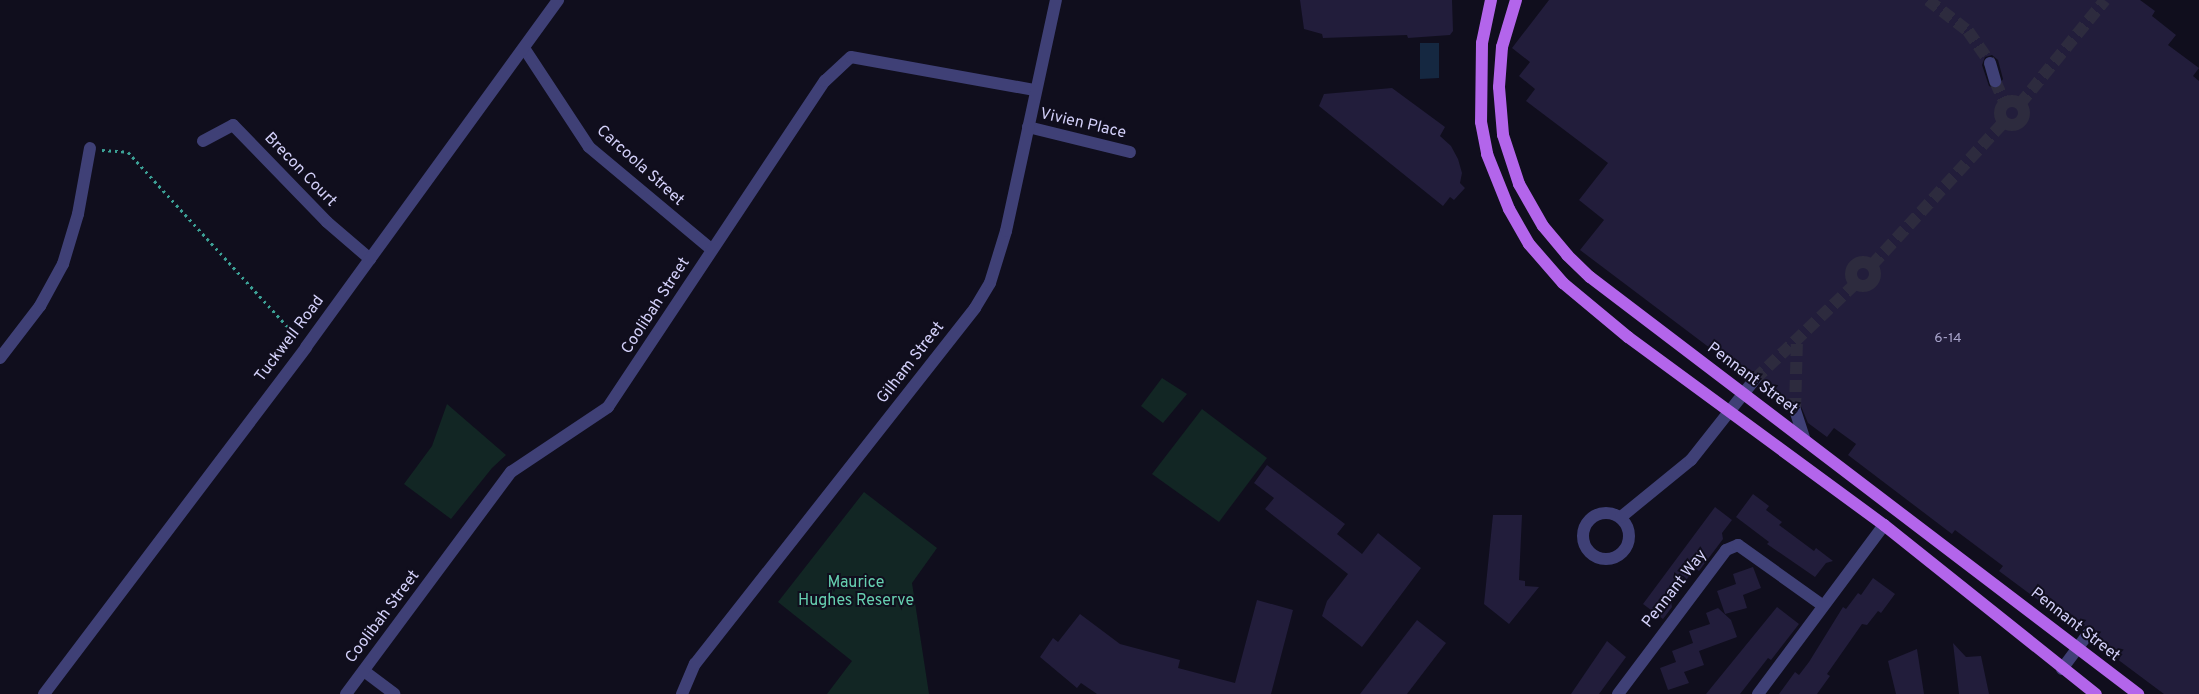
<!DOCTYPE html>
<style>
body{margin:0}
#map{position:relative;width:2199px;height:694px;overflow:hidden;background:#100e1d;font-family:Overpass,sans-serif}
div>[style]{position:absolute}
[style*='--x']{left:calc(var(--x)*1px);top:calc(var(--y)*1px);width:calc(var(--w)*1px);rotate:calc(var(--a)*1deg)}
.green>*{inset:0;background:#122624}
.water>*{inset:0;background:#152841}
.building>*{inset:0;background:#221d3b}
.minor-tunnel>*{height:12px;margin-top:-6px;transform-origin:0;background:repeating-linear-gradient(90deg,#2d2b3e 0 12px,transparent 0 18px)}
.minor-tunnel>.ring{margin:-6px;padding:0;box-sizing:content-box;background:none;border:12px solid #2d2b3e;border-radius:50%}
.path>*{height:3px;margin-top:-1.5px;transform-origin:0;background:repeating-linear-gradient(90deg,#3ca196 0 2.5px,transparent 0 6.5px)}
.minor>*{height:12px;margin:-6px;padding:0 6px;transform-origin:6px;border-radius:6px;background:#3f4076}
.minor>.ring{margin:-6px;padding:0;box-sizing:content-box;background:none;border:12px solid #3f4076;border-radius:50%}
.major>*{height:12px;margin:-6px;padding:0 6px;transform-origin:6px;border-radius:6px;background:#b365eb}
span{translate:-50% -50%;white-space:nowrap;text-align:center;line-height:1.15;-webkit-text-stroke:4px #100e1d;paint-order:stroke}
.number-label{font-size:14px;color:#a7a3ca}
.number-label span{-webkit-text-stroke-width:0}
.street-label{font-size:16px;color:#d3d0f9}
.park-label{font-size:16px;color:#66cfb0}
</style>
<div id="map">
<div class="green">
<i style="clip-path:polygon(1162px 378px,1187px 394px,1163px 423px,1141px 406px)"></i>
<i style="clip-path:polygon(447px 404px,506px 455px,492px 468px,451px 519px,404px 484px,432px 446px)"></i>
<i style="clip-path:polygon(1202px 409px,1267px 458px,1219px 522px,1152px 474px)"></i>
<i style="clip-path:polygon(864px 492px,937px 548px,912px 583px,929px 694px,827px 694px,852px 661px,778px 602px)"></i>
</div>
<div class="water">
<i style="clip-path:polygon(1420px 43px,1439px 43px,1439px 78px,1420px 79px)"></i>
</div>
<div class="building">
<i style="clip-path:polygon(1300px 0,1452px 0,1453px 31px,1450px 35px,1408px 38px,1407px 35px,1323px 38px,1322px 34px,1304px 29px)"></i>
<i style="clip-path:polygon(evenodd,1549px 0,2140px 0,2155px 11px,2152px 16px,2176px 35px,2168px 45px,2199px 68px,2193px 76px,2199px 81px,2199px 694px,2164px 694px,2093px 641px,2096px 634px,2093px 628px,2085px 626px,2080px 631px,1999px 571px,2003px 566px,1955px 530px,1952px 534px,1848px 455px,1856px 444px,1834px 428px,1827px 437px,1808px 423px,1800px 404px,1793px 402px,1788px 407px,1760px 386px,1763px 380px,1760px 372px,1752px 371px,1747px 376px,1580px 250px,1604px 220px,1579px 200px,1608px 163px,1526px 101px,1535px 89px,1519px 76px,1530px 62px,1512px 48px,1549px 0,1992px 55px,1998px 60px,2003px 79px,1997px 89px,1989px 86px,1982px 65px,1985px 57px,1992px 55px)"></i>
<i style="clip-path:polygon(1392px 88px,1445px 127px,1440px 136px,1451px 146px,1458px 159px,1462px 173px,1460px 183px,1465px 188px,1454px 200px,1450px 197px,1443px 206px,1319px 106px,1324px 94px)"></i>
<i style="clip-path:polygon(1267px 465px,1345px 524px,1337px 534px,1362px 554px,1378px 533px,1421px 568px,1362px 647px,1322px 616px,1327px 601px,1348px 574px,1265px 509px,1274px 498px,1254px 483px)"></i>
<i style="clip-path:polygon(1753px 494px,1769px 506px,1766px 510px,1782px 522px,1779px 525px,1814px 551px,1816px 548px,1833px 561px,1826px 563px,1815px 577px,1767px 544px,1769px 542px,1736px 517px)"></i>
<i style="clip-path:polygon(1715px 507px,1732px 520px,1722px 533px,1723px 539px,1699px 571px,1695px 568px,1671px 601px,1672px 607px,1663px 619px,1643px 604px)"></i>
<i style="clip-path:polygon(1493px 515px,1522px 515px,1519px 580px,1525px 581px,1525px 586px,1539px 587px,1509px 624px,1484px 604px)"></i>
<i style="clip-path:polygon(1753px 567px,1761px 588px,1743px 595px,1747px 608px,1725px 614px,1717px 591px,1736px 584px,1733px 574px)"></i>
<i style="clip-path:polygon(1873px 578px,1895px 594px,1881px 613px,1878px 611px,1867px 625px,1862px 624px,1827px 674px,1830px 676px,1817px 694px,1779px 694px,1795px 672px,1799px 675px,1809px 662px,1843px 607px,1846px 609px,1858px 593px,1861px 595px)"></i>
<i style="clip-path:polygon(1257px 600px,1293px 610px,1271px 694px,1097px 694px,1081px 683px,1077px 688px,1040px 657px,1053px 638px,1058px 642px,1080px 614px,1120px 644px,1180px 660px,1178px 668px,1235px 683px)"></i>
<i style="clip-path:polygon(1777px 607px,1799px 624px,1771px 660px,1768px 658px,1740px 694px,1706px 694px)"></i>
<i style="clip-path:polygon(1718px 608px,1731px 620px,1737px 637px,1699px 651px,1704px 665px,1684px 672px,1689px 683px,1668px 690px,1660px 668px,1676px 662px,1672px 651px,1693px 643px,1689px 631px,1710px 624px,1706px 613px)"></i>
<i style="clip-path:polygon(1417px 620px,1446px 643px,1407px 694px,1360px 694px)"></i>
<i style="clip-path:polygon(1607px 641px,1626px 657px,1599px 694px,1571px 694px)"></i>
<i style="clip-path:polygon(1953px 643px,1966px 657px,1981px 656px,1989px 694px,1959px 694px)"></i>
<i style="clip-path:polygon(1917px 649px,1924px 694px,1896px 694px,1888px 661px)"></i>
</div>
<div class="minor-tunnel">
<i style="--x:1928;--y:0;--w:51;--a:37.8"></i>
<i style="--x:1968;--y:31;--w:39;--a:55"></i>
<i style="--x:1995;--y:81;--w:24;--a:66"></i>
<i class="ring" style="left:2000px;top:101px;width:12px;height:12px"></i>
<i style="--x:2020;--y:104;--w:134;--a:-50.7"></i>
<i class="ring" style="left:1851px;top:262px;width:12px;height:12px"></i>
<i style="--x:1872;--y:265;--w:195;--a:-47.3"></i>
<i style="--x:1755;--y:379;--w:138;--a:-43.5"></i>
<i style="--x:1795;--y:410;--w:72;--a:-88.4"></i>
</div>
<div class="path">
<i style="--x:102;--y:150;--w:26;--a:4"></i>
<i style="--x:128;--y:152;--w:251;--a:47.6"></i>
</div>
<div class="minor">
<i style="--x:524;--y:48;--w:118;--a:56.7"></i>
<i style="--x:589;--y:147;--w:160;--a:39.9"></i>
<i style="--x:1990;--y:63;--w:19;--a:74"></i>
<i style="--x:1028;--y:127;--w:105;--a:13.8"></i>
<i style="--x:203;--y:141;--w:34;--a:-28"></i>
<i style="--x:233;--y:125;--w:135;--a:45.9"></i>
<i style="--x:327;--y:222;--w:57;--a:40.7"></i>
<i style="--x:0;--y:358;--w:66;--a:-52.4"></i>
<i style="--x:40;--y:306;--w:48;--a:-61.3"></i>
<i style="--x:63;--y:264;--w:52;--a:-73.3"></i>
<i style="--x:78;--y:214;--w:67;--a:-79.7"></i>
<i style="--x:1795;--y:410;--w:32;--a:72"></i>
<i class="ring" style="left:1583px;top:513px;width:34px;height:34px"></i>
<i style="--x:1621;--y:517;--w:90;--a:-39.2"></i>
<i style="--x:1691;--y:460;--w:103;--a:-51.7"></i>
<i style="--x:2062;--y:669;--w:44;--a:-53.4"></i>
<i style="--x:364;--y:671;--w:38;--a:37"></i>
<i style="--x:44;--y:694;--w:435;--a:-52.9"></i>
<i style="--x:306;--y:347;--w:429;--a:-54"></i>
<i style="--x:346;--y:694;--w:277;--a:-53.4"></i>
<i style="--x:511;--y:472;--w:117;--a:-33.8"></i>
<i style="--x:608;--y:407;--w:392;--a:-56.4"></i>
<i style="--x:825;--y:81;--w:35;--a:-43"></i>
<i style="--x:851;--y:57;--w:187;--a:10.2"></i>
<i style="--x:682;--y:694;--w:33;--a:-67"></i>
<i style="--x:695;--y:664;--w:453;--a:-51.8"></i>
<i style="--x:975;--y:308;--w:29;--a:-59"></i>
<i style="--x:990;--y:283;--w:54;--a:-72.9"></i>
<i style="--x:1006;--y:231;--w:236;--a:-77.8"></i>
<i style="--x:1618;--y:694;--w:180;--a:-53.1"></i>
<i style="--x:1726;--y:550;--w:13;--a:-23"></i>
<i style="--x:1738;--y:545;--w:103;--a:35.5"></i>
<i style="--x:1758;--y:694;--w:211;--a:-53.3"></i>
</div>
<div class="major">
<i style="--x:1491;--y:0;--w:44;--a:101.8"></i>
<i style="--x:1482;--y:43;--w:79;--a:90.7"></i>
<i style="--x:1481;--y:122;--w:33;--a:79"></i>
<i style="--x:1487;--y:154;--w:59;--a:68.2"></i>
<i style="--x:1509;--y:209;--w:40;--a:60.3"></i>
<i style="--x:1529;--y:244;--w:52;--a:48.9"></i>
<i style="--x:1563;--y:283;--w:85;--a:39.7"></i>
<i style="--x:1628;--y:337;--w:318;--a:36.3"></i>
<i style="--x:1884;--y:525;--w:271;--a:38.6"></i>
<i style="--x:1516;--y:0;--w:49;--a:106.6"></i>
<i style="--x:1502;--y:47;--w:40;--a:94.3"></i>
<i style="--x:1499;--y:87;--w:48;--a:85.2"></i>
<i style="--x:1503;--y:135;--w:52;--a:71.9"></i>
<i style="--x:1519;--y:184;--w:48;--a:60.3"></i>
<i style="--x:1543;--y:226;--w:38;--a:50"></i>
<i style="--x:1567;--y:255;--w:32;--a:44"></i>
<i style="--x:1590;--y:277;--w:689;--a:37.27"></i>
</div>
<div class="number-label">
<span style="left:1948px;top:339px">6-14</span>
</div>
<div class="street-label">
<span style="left:1083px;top:124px;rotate:13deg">Vivien Place</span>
<span style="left:640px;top:166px;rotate:42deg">Carcoola Street</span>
<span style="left:300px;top:170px;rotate:46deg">Brecon Court</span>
<span style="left:656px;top:306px;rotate:-57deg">Coolibah Street</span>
<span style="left:290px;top:339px;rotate:-53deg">Tuckwell Road</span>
<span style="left:911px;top:363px;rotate:-52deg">Gilham Street</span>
<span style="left:1752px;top:379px;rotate:37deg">Pennant Street</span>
<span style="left:1675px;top:589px;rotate:-52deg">Pennant Way</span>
<span style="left:383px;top:617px;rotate:-53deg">Coolibah Street</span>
<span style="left:2075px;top:625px;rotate:38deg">Pennant Street</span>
</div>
<div class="park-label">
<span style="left:856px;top:592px">Maurice<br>Hughes Reserve</span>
</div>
</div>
